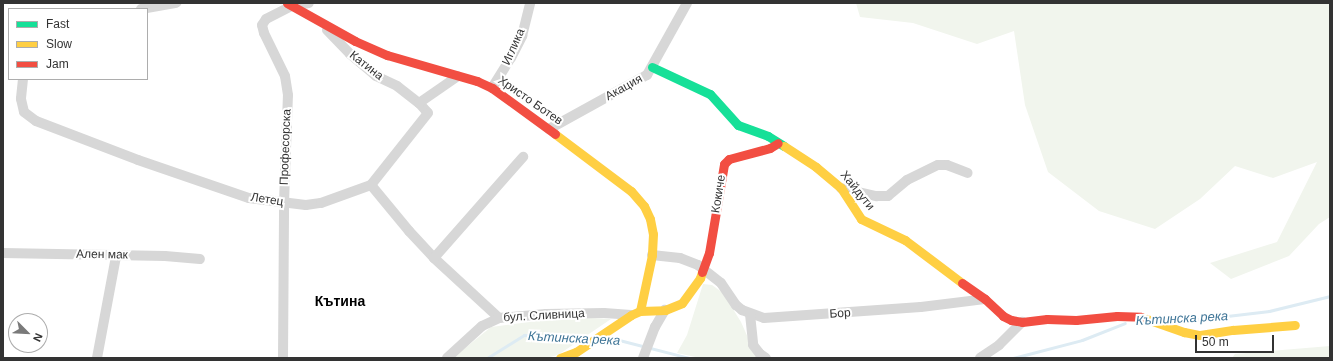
<!DOCTYPE html>
<meta charset="utf-8">
<style>
body{margin:0}
#map{position:relative;width:1333px;height:361px;overflow:hidden;background:#fff;font-family:Arial,sans-serif}
div>[style]{position:absolute}
[style*='--x']{left:calc(var(--x)*1px);top:calc(var(--y)*1px);width:calc(var(--w)*1px);rotate:calc(var(--a)*1deg)}
.green>*{inset:0;background:#f1f5ed}
.stream>*{height:3px;margin:-1.5px;padding:0 1.5px;transform-origin:1.5px;border-radius:1.5px;background:#ddebf3}
.street>*{height:10px;margin:-5px;padding:0 5px;transform-origin:5px;border-radius:5px;background:#d7d7d7}
.fast>*{height:9px;margin:-4.5px;padding:0 4.5px;transform-origin:4.5px;border-radius:4.5px;background:#16e098}
.slow>*{height:9px;margin:-4.5px;padding:0 4.5px;transform-origin:4.5px;border-radius:4.5px;background:#ffcf43}
.jam>*{height:9px;margin:-4.5px;padding:0 4.5px;transform-origin:4.5px;border-radius:4.5px;background:#f24e42}
span{translate:-50% -50%;white-space:nowrap;text-align:center;line-height:1.15;-webkit-text-stroke:4px #fff;paint-order:stroke}
.street-label{font-size:12px;color:#333}
.water-label{font-size:13px;color:#3f7597;font-style:italic}
.quarter-label{font-size:14px;color:#000;font-weight:700}
.frame{position:absolute;inset:0;border:4px solid #333;pointer-events:none}
.legend{position:absolute;left:8px;top:8px;width:140px;height:72px;box-sizing:border-box;background:#fff;border:1px solid #adadad;margin:0;padding:5px 7px;list-style:none;font-size:12px;color:#333}
.legend li{display:flex;align-items:center;gap:8px;height:20px}
.legend b{width:20px;border:1px solid #adadad}
.north{position:absolute;left:8px;top:313px;width:40px;height:40px;box-sizing:border-box;background:#fff;border:1px solid #adadad;border-radius:50%;rotate:114deg;font-size:11px;font-weight:700;line-height:16px;text-align:center;color:#333}
.north::after{content:'';display:block;margin:auto;width:14px;height:18px;background:#7a7a7a;clip-path:polygon(50% 0,100% 100%,50% 72%,0 100%)}
.scale{position:absolute;left:1195px;top:335px;width:79px;height:18px;box-sizing:border-box;border:2px solid #333;border-top:0;padding-left:5px;font-size:12px;line-height:14px;white-space:nowrap;color:#333;-webkit-text-stroke:3px #fff;paint-order:stroke}
</style>
<div id="map">
<div class="green">
<i style="clip-path:polygon(856px 3px,1330px 3px,1330px 217px,1319px 224px,1289px 256px,1231px 279px,1210px 263px,1277px 242px,1317px 162px,1273px 178px,1235px 166px,1200px 199px,1155px 229px,1099px 211px,1048px 172px,1025px 105px,1014px 31px,977px 44px,913px 23px,860px 17px)"></i>
<i style="clip-path:polygon(703px 284px,712px 285px,723px 293px,741px 322px,757px 358px,700px 358px,677px 353px,687px 335px)"></i>
<i style="clip-path:polygon(569px 317px,611px 319px,558px 355px,546px 358px,453px 358px,491px 327px)"></i>
<i style="clip-path:polygon(1330px 346px,1330px 358px,1232px 358px,1235px 354px)"></i>
</div>
<div class="stream">
<i style="--x:1176;--y:322;--w:94;--a:-6.7"></i>
<i style="--x:1269;--y:311;--w:63;--a:-13.8"></i>
<i style="--x:605;--y:339;--w:14;--a:4"></i>
<i style="--x:619;--y:340;--w:72;--a:14.4"></i>
<i style="--x:487;--y:358;--w:44;--a:-31.9"></i>
<i style="--x:524;--y:335;--w:62;--a:2.8"></i>
<i style="--x:1013;--y:358;--w:71;--a:-14.6"></i>
<i style="--x:1082;--y:340;--w:46;--a:-21.6"></i>
</div>
<div class="street">
<i style="--x:141;--y:9;--w:36;--a:-10"></i>
<i style="--x:327;--y:30;--w:33;--a:46"></i>
<i style="--x:350;--y:54;--w:34;--a:40"></i>
<i style="--x:376;--y:76;--w:23;--a:25"></i>
<i style="--x:397;--y:86;--w:28;--a:38"></i>
<i style="--x:419;--y:103;--w:13;--a:48"></i>
<i style="--x:428;--y:113;--w:92;--a:128.4"></i>
<i style="--x:23;--y:79;--w:20;--a:96"></i>
<i style="--x:21;--y:99;--w:13;--a:77"></i>
<i style="--x:24;--y:112;--w:15;--a:37"></i>
<i style="--x:36;--y:121;--w:109;--a:20.9"></i>
<i style="--x:138;--y:160;--w:117;--a:18.9"></i>
<i style="--x:249;--y:198;--w:57;--a:7"></i>
<i style="--x:306;--y:205;--w:15;--a:-8"></i>
<i style="--x:321;--y:203;--w:53;--a:-19.8"></i>
<i style="--x:492;--y:88;--w:36;--a:-58"></i>
<i style="--x:511;--y:58;--w:25;--a:-63"></i>
<i style="--x:522;--y:36;--w:34;--a:-76"></i>
<i style="--x:419;--y:103;--w:47;--a:-34.7"></i>
<i style="--x:549;--y:129;--w:112;--a:-28.9"></i>
<i style="--x:647;--y:75;--w:82;--a:-60.9"></i>
<i style="--x:371;--y:185;--w:60;--a:50.4"></i>
<i style="--x:409;--y:231;--w:37;--a:47"></i>
<i style="--x:434;--y:258;--w:88;--a:42.7"></i>
<i style="--x:841;--y:188;--w:37;--a:13"></i>
<i style="--x:877;--y:196;--w:11;--a:0"></i>
<i style="--x:888;--y:196;--w:25;--a:-40"></i>
<i style="--x:907;--y:180;--w:34;--a:-26"></i>
<i style="--x:938;--y:165;--w:9;--a:0"></i>
<i style="--x:947;--y:165;--w:22;--a:21"></i>
<i style="--x:3;--y:253;--w:162;--a:1.1"></i>
<i style="--x:165;--y:256;--w:35;--a:5"></i>
<i style="--x:652;--y:255;--w:28;--a:6"></i>
<i style="--x:680;--y:258;--w:19;--a:21"></i>
<i style="--x:698;--y:265;--w:29;--a:38"></i>
<i style="--x:721;--y:283;--w:27;--a:56"></i>
<i style="--x:736;--y:305;--w:8;--a:40"></i>
<i style="--x:742;--y:310;--w:23;--a:20"></i>
<i style="--x:764;--y:318;--w:157;--a:-4"></i>
<i style="--x:921;--y:307;--w:64;--a:-7.1"></i>
<i style="--x:434;--y:258;--w:135;--a:-48.6"></i>
<i style="--x:750;--y:314;--w:31;--a:84"></i>
<i style="--x:753;--y:345;--w:11;--a:52"></i>
<i style="--x:760;--y:354;--w:7;--a:34"></i>
<i style="--x:97;--y:358;--w:104;--a:-79.4"></i>
<i style="--x:283;--y:358;--w:155;--a:-89.6"></i>
<i style="--x:284;--y:203;--w:108;--a:-87.9"></i>
<i style="--x:288;--y:95;--w:19;--a:-99"></i>
<i style="--x:285;--y:76;--w:48;--a:-116"></i>
<i style="--x:264;--y:33;--w:8;--a:-104"></i>
<i style="--x:262;--y:25;--w:7;--a:-56"></i>
<i style="--x:266;--y:19;--w:29;--a:-27"></i>
<i style="--x:292;--y:6;--w:17;--a:-10"></i>
<i style="--x:447;--y:358;--w:47;--a:-42.4"></i>
<i style="--x:482;--y:326;--w:19;--a:-25"></i>
<i style="--x:499;--y:318;--w:47;--a:-4.9"></i>
<i style="--x:546;--y:314;--w:58;--a:-1"></i>
<i style="--x:604;--y:313;--w:27;--a:4"></i>
<i style="--x:643;--y:358;--w:33;--a:-69"></i>
<i style="--x:655;--y:327;--w:20;--a:-60"></i>
<i style="--x:980;--y:358;--w:23;--a:-34"></i>
<i style="--x:999;--y:345;--w:33;--a:-45"></i>
</div>
<div class="fast">
<i style="--x:652;--y:67;--w:64;--a:25"></i>
<i style="--x:710;--y:94;--w:42;--a:47.9"></i>
<i style="--x:738;--y:125;--w:32;--a:20"></i>
<i style="--x:768;--y:136;--w:19;--a:32"></i>
</div>
<div class="slow">
<i style="--x:555;--y:134;--w:95;--a:36.9"></i>
<i style="--x:631;--y:191;--w:20;--a:49"></i>
<i style="--x:644;--y:206;--w:14;--a:65"></i>
<i style="--x:650;--y:219;--w:15;--a:79"></i>
<i style="--x:653;--y:234;--w:21;--a:93"></i>
<i style="--x:652;--y:255;--w:57;--a:102.1"></i>
<i style="--x:784;--y:146;--w:38;--a:33"></i>
<i style="--x:816;--y:167;--w:33;--a:40"></i>
<i style="--x:841;--y:188;--w:37;--a:57"></i>
<i style="--x:861;--y:219;--w:49;--a:25.5"></i>
<i style="--x:905;--y:240;--w:71;--a:37"></i>
<i style="--x:1141;--y:317;--w:46;--a:19.2"></i>
<i style="--x:1184;--y:332;--w:16;--a:11"></i>
<i style="--x:1200;--y:335;--w:33;--a:-9"></i>
<i style="--x:1233;--y:330;--w:62;--a:-4.6"></i>
<i style="--x:560;--y:358;--w:17;--a:-21"></i>
<i style="--x:576;--y:352;--w:66;--a:-33.9"></i>
<i style="--x:631;--y:315;--w:10;--a:-24"></i>
<i style="--x:640;--y:311;--w:25;--a:-2"></i>
<i style="--x:665;--y:310;--w:18;--a:-22"></i>
<i style="--x:682;--y:303;--w:31;--a:-54"></i>
<i style="--x:700;--y:278;--w:6;--a:-72"></i>
</div>
<div class="jam">
<i style="--x:287;--y:3;--w:78;--a:29.2"></i>
<i style="--x:355;--y:41;--w:35;--a:24"></i>
<i style="--x:387;--y:55;--w:94;--a:16.1"></i>
<i style="--x:477;--y:81;--w:17;--a:25"></i>
<i style="--x:492;--y:88;--w:78;--a:36.1"></i>
<i style="--x:702;--y:272;--w:20;--a:-70"></i>
<i style="--x:709;--y:253;--w:90;--a:-80.4"></i>
<i style="--x:724;--y:164;--w:7;--a:-45"></i>
<i style="--x:729;--y:159;--w:42;--a:-15"></i>
<i style="--x:770;--y:148;--w:9;--a:-32"></i>
<i style="--x:962;--y:283;--w:28;--a:35"></i>
<i style="--x:985;--y:299;--w:25;--a:43"></i>
<i style="--x:1003;--y:316;--w:9;--a:27"></i>
<i style="--x:1011;--y:320;--w:11;--a:10"></i>
<i style="--x:1022;--y:322;--w:25;--a:-7"></i>
<i style="--x:1047;--y:319;--w:29;--a:2"></i>
<i style="--x:1076;--y:320;--w:41;--a:-5.6"></i>
<i style="--x:1117;--y:316;--w:24;--a:2"></i>
</div>
<div class="street-label">
<span style="left:514px;top:47px;rotate:-66deg">Иглика</span>
<span style="left:366px;top:66px;rotate:38deg">Катина</span>
<span style="left:624px;top:88px;rotate:-29deg">Акация</span>
<span style="left:530px;top:101px;rotate:35deg">Христо Ботев</span>
<span style="left:286px;top:147px;rotate:-88deg">Професорска</span>
<span style="left:857px;top:191px;rotate:51deg">Хайдути</span>
<span style="left:719px;top:194px;rotate:-81deg">Кокиче</span>
<span style="left:267px;top:200px;rotate:9deg">Летец</span>
<span style="left:102px;top:255px;rotate:1deg">Ален мак</span>
<span style="left:840px;top:314px;rotate:-4deg">Бор</span>
<span style="left:544px;top:316px;rotate:-3deg">бул. Сливница</span>
</div>
<div class="water-label">
<span style="left:1182px;top:319px;rotate:-3deg">Кътинска река</span>
<span style="left:574px;top:339px;rotate:3deg">Кътинска река</span>
</div>
<div class="quarter-label">
<span style="left:340px;top:301px">Кътина</span>
</div>
<div class="frame"></div>
<ul class="legend">
<li><b style="height:5px;background:#16e098"></b>Fast</li>
<li><b style="height:5px;background:#ffcf43"></b>Slow</li>
<li><b style="height:5px;background:#f24e42"></b>Jam</li>
</ul>
<div class="north">N</div>
<div class="scale">50 m</div>
</div>
